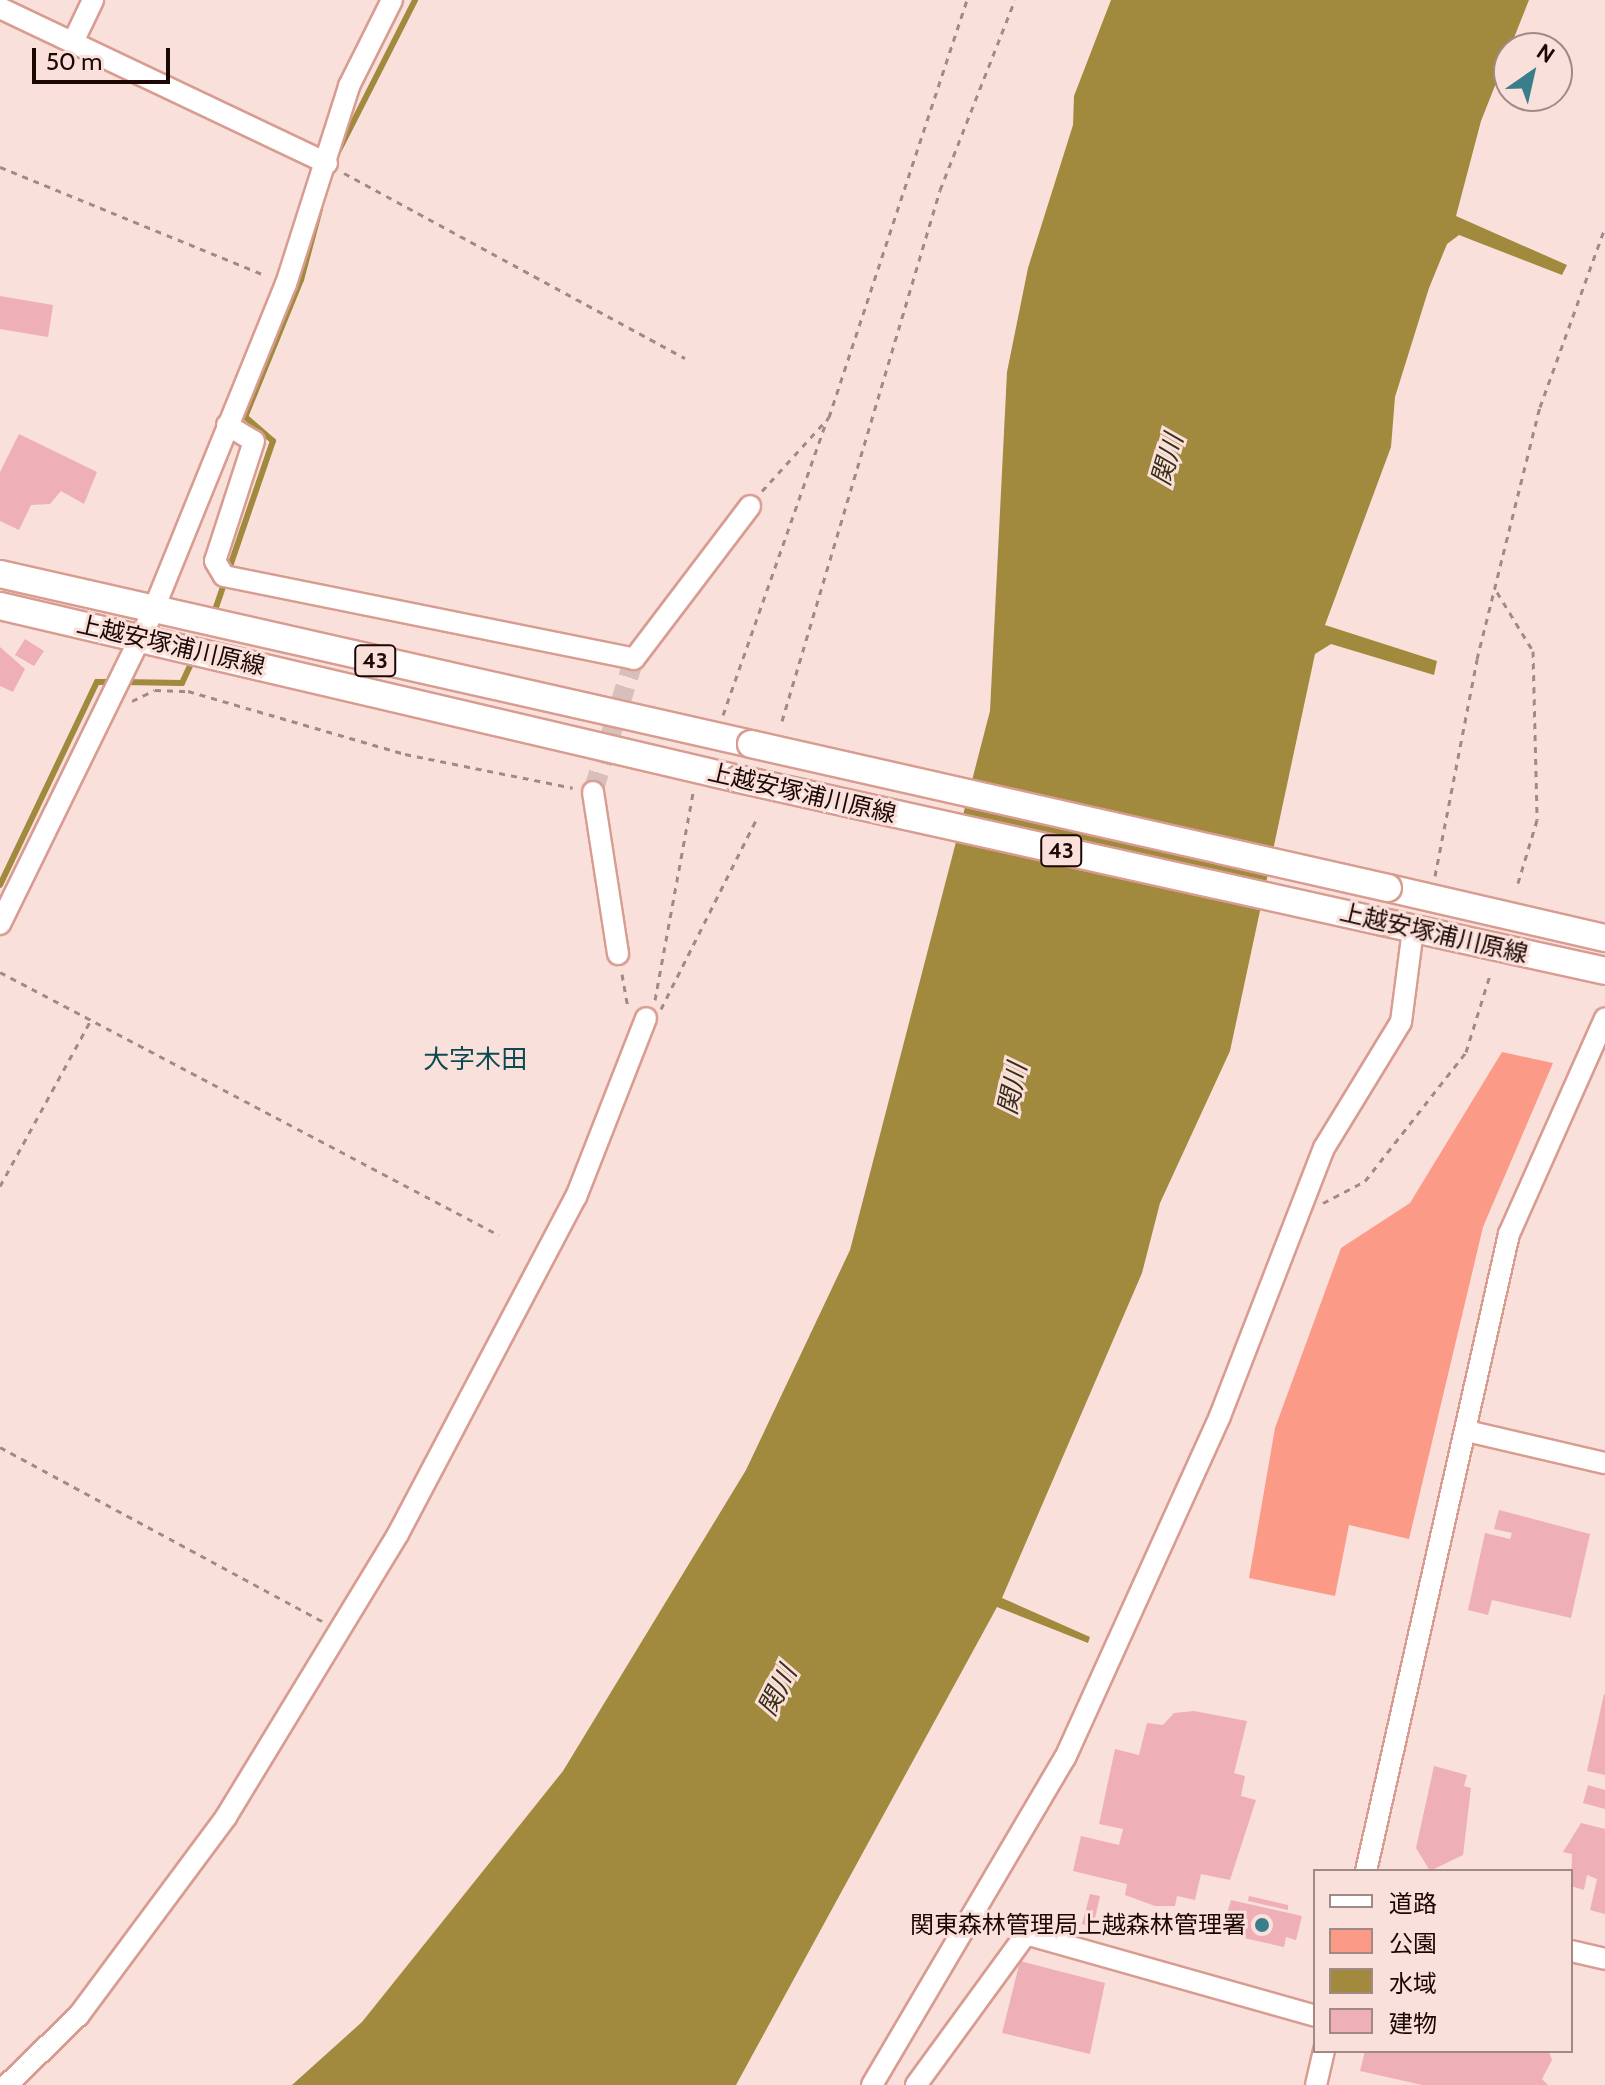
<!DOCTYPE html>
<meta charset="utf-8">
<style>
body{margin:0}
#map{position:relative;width:1605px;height:2085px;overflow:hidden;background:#fae0db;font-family:Cabin,"Noto Sans JP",sans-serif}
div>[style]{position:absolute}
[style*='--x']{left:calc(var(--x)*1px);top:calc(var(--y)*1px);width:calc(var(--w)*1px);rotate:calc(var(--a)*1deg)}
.green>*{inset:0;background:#fc9a88}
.water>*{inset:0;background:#a1893d}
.stream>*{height:6px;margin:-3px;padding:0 3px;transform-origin:3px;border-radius:3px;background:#a1893d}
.building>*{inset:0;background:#eeafb6}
.minor-tunnel>*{height:20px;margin-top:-10px;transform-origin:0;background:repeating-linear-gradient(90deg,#d9bfbb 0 20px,transparent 0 30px)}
.path>*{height:3px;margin-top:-1.5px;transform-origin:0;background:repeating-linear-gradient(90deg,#a18a85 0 6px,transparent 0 12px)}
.roads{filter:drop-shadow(2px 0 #d89c90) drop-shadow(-2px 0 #d89c90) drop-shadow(0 2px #d89c90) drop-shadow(0 -2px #d89c90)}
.minor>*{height:20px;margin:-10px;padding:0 10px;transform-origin:10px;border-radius:10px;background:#fff}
.major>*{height:26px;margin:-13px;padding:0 13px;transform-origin:13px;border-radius:13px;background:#fff}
.bridges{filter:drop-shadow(2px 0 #d89c90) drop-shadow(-2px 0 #d89c90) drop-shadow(0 2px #d89c90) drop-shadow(0 -2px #d89c90)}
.major-bridge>*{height:26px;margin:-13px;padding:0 13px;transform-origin:13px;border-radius:13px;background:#fff}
.dots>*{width:22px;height:22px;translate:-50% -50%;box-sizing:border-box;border:4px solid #fae0db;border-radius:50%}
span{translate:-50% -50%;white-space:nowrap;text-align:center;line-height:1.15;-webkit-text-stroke:6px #fae0db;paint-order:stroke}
.shield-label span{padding:2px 6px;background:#fae0db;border:2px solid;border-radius:6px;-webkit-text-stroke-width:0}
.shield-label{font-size:22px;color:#1b0704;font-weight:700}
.street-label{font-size:24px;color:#1b0704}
.poi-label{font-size:24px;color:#1b0704}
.right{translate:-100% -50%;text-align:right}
.water-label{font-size:26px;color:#362e17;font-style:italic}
.neighbourhood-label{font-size:26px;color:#0d4953}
.legend{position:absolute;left:1313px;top:1869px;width:260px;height:184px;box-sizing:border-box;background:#fae0db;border:2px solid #a18985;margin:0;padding:10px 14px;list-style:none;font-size:24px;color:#1b0704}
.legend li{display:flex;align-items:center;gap:16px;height:40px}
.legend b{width:40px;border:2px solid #a18985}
.north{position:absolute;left:1493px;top:32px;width:80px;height:80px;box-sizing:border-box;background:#fae0db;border:2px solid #a18985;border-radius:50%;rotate:34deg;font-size:22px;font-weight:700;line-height:32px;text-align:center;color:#1b0704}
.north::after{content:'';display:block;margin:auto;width:28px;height:36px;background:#397e8b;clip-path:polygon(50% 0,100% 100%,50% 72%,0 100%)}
.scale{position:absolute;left:32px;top:48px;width:138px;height:36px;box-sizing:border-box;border:4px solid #1b0704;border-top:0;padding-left:10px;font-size:24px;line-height:28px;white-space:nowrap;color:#1b0704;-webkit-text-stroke:6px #fae0db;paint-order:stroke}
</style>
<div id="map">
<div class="green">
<i style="clip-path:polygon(1502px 1052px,1553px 1063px,1483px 1227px,1409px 1539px,1349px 1525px,1335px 1596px,1249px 1578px,1275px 1428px,1341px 1248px,1410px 1203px)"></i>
</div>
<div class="water">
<i style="clip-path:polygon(1111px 0,1529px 0,1481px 121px,1456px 216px,1567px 265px,1562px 275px,1459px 235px,1447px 244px,1429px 288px,1395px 397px,1391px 447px,1325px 625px,1437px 661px,1434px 675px,1331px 644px,1315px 654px,1230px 1051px,1160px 1203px,1142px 1273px,1002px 1598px,1090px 1637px,1088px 1643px,997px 1607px,736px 2085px,292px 2085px,362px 2022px,563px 1771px,746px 1470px,850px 1250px,990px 711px,1007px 372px,1028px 268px,1073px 125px,1074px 96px)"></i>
</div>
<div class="stream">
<i style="--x:336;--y:156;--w:175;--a:-63.1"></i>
<i style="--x:213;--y:616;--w:185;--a:-71.1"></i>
<i style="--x:273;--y:441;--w:37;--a:-139"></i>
<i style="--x:245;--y:417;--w:148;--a:-67.8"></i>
<i style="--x:301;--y:280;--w:73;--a:-75"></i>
<i style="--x:123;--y:682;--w:59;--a:1"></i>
<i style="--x:182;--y:683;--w:26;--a:-65"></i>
<i style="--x:0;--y:885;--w:225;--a:-64.5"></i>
<i style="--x:97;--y:682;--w:15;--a:0"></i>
</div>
<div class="building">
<i style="clip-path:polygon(0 296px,53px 305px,48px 337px,0 329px)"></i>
<i style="clip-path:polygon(19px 434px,97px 472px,84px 504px,61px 491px,50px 504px,31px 505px,19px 530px,0 521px,0 472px)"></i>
<i style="clip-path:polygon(25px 639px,44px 651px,34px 666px,15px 655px)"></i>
<i style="clip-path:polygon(0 647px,25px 669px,13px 692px,0 686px)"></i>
<i style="clip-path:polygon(1499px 1510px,1590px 1534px,1571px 1618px,1492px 1600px,1488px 1615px,1468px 1610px,1485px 1533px,1510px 1539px,1512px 1533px,1494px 1529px)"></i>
<i style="clip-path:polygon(1604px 1694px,1605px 1694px,1605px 1775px,1587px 1771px)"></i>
<i style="clip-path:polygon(1194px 1711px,1247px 1721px,1234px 1773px,1245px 1776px,1241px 1796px,1256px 1800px,1230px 1880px,1201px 1874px,1195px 1900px,1177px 1896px,1175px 1906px,1155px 1906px,1125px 1895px,1127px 1884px,1073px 1871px,1081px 1836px,1119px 1845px,1123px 1829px,1099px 1824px,1115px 1749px,1139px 1755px,1147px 1723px,1163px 1725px,1174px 1713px)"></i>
<i style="clip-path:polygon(1434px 1766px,1467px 1775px,1464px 1786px,1471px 1788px,1463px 1855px,1430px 1871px,1416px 1848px)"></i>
<i style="clip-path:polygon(1588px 1785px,1605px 1790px,1605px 1809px,1583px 1803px)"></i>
<i style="clip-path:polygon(1581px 1823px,1605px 1829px,1605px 1914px,1590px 1910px,1597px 1879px,1587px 1875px,1584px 1890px,1571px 1886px,1572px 1854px,1563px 1852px)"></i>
<i style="clip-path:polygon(1090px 1894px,1100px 1896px,1093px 1927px,1082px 1924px)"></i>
<i style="clip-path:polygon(1249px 1896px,1288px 1905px,1288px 1910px,1248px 1901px)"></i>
<i style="clip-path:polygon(1231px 1900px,1302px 1916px,1296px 1940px,1286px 1937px,1284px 1947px,1221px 1933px)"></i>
<i style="clip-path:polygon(1020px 1961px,1105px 1983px,1090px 2054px,1002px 2033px)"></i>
<i style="clip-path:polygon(1365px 2051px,1549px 2051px,1552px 2060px,1542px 2079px,1548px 2085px,1422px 2085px,1360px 2071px)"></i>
</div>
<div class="minor-tunnel">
<i style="--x:593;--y:792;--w:139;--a:-72.9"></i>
</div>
<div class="path">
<i style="--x:0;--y:167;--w:288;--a:22.2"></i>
<i style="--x:344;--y:173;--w:388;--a:28.5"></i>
<i style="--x:762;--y:491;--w:100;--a:-47.8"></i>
<i style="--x:829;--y:417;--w:439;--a:-71.7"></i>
<i style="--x:1497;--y:592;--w:69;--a:58.6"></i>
<i style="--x:1533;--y:651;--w:169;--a:88.6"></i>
<i style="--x:1537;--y:820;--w:66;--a:106.8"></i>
<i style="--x:132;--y:701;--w:25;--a:-26"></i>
<i style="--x:155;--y:690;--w:33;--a:2"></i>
<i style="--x:188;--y:691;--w:226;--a:16.2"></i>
<i style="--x:405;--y:754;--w:171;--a:11.4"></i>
<i style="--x:723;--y:715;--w:313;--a:-70.6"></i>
<i style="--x:782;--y:721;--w:554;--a:-73.43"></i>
<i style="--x:940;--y:190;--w:204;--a:-68.5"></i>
<i style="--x:1435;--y:876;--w:221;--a:-79"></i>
<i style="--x:1477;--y:659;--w:260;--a:-76"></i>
<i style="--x:1540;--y:407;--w:191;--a:-70.1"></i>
<i style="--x:0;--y:972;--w:564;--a:27.79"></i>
<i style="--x:622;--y:974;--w:36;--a:80"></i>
<i style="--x:655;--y:1000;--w:211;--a:-79.6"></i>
<i style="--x:661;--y:1009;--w:216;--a:-63.3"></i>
<i style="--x:0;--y:1186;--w:189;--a:-61.3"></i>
<i style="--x:1323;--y:1203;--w:47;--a:-27.6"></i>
<i style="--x:1365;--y:1181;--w:164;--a:-51.9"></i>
<i style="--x:1466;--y:1052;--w:81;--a:-72.7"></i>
<i style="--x:0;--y:1447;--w:367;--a:28.4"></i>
</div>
<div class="roads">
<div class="minor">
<i style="--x:0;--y:8;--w:362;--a:25.4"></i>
<i style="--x:73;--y:42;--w:47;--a:-64.5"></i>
<i style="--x:227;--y:425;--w:31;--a:31"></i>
<i style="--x:254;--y:441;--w:126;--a:108"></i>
<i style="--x:215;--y:561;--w:17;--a:59"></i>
<i style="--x:224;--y:576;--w:418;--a:11.4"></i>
<i style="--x:634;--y:659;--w:192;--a:-52.8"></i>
<i style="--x:593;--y:792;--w:164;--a:81.2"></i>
<i style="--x:0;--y:924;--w:348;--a:-63.9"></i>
<i style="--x:153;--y:611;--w:353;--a:-67.9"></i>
<i style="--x:286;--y:284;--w:208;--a:-72.3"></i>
<i style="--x:349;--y:86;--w:96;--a:-63.4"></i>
<i style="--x:1467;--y:1431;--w:142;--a:13.1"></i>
<i style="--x:1366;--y:1871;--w:653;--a:-77.35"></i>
<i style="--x:1509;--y:1234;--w:236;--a:-66"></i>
<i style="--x:1571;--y:1951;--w:35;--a:13"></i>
<i style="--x:7;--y:2085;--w:100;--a:-44.2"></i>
<i style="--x:79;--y:2015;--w:247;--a:-53.4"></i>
<i style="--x:226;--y:1817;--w:331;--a:-58.7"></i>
<i style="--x:398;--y:1534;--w:381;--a:-62.2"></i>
<i style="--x:576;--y:1197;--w:192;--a:-68.6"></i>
<i style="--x:872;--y:2085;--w:380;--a:-59.5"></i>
<i style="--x:1065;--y:1758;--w:375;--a:-65.6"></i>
<i style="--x:1220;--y:1416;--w:287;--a:-68.8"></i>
<i style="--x:1324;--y:1148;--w:148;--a:-58.6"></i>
<i style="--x:1401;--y:1022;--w:94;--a:-82.6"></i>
<i style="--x:916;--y:2085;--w:187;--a:-53.9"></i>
<i style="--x:1026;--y:1934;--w:300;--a:15.8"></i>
<i style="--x:1316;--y:2085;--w:35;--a:-77"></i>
</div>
<div class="major">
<i style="--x:0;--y:574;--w:770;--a:12.75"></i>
<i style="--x:0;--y:606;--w:759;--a:13.18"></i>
<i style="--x:1388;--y:888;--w:223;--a:13"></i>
<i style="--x:1383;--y:922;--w:227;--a:12.4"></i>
</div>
</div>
<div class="bridges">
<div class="major-bridge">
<i style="--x:751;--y:744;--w:653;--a:12.74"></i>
<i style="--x:739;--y:779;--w:660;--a:12.52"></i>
</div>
</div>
<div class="dots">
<i style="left:1262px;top:1925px;background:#397e8b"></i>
</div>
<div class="shield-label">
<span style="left:375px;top:661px">43</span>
<span style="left:1061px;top:851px">43</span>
</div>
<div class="street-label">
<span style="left:171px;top:645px;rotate:13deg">上越安塚浦川原線</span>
<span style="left:802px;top:793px;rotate:13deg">上越安塚浦川原線</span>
<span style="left:1434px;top:933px;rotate:13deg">上越安塚浦川原線</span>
</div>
<div class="poi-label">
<span class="right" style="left:1246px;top:1925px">関東森林管理局上越森林管理署</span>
</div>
<div class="water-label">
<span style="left:1168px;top:460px;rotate:-74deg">関川</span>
<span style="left:1013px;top:1089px;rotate:-78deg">関川</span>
<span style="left:778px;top:1691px;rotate:-63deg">関川</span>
</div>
<div class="neighbourhood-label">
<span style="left:475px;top:1060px">大字木田</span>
</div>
<ul class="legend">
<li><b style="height:10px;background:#fff"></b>道路</li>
<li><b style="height:22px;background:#fc9a88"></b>公園</li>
<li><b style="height:22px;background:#a1893d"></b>水域</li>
<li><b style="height:22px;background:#eeafb6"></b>建物</li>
</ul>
<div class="north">N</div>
<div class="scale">50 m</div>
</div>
